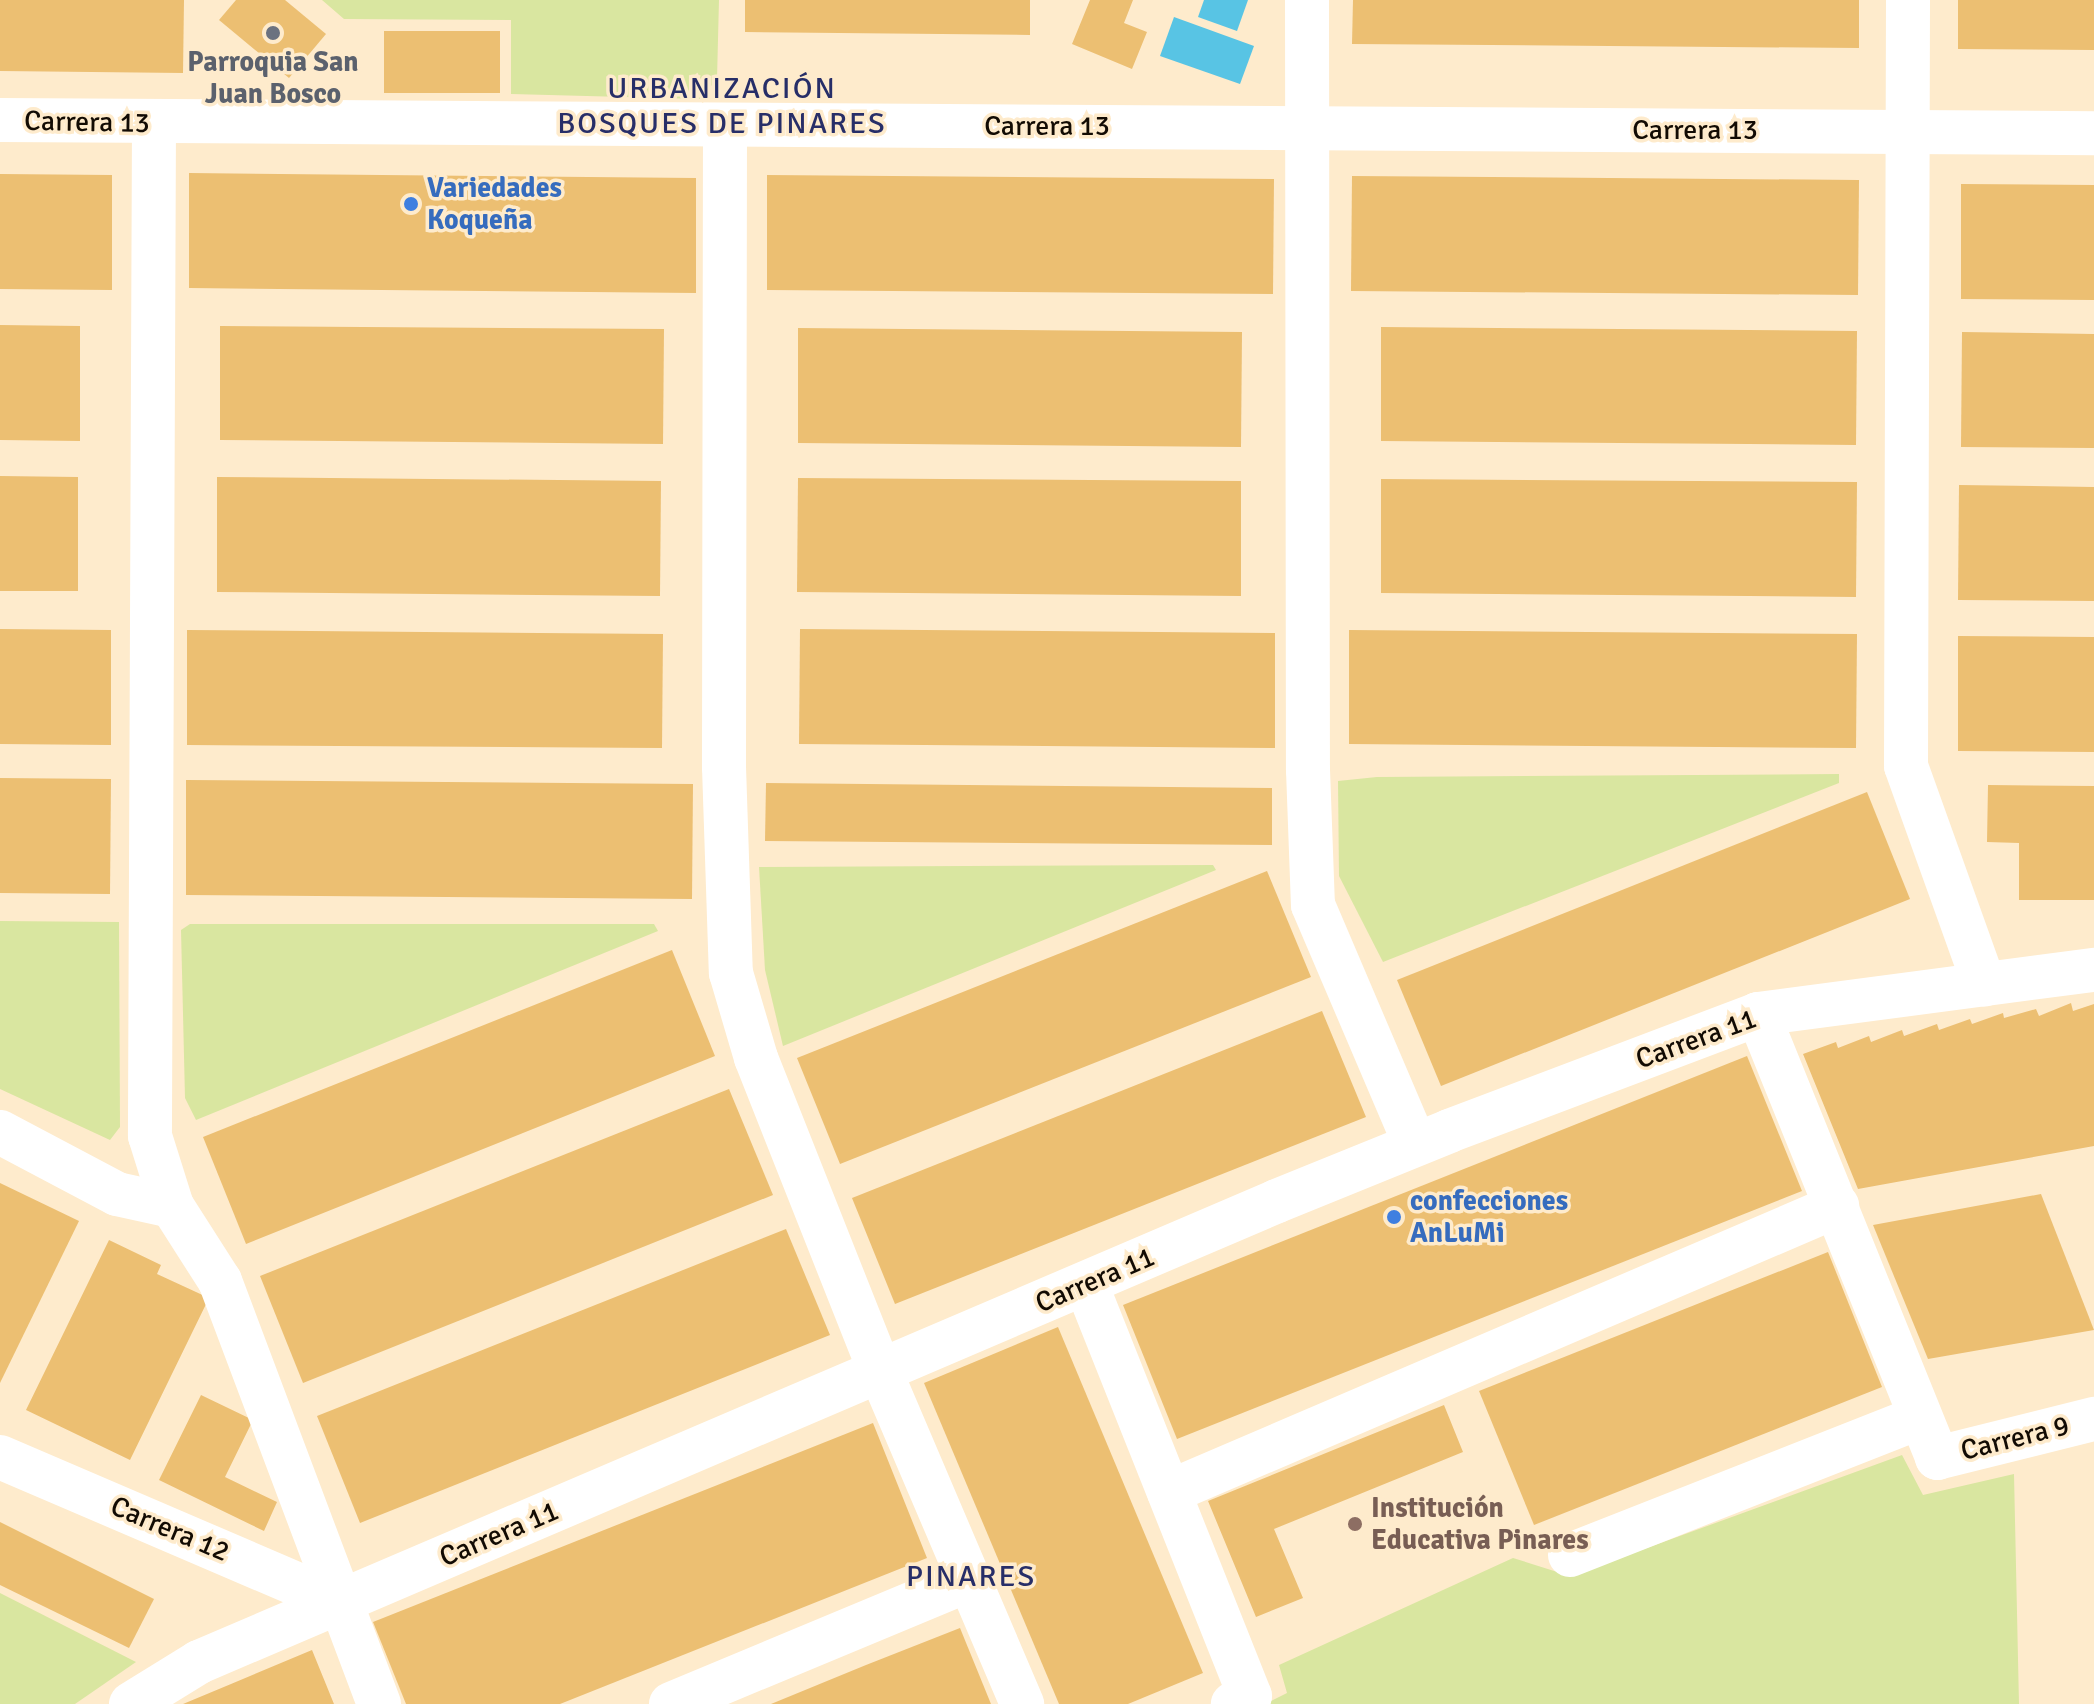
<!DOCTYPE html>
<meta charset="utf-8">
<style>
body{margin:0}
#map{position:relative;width:2094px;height:1704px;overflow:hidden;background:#feebcc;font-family:Signika,sans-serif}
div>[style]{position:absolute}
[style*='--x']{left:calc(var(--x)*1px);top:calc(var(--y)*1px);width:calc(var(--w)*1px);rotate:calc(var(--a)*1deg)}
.green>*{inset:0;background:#d9e6a0}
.water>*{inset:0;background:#58c4e4}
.building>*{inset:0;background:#ecbf72}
.minor>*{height:44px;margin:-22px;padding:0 22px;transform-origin:22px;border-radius:22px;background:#fff}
.dots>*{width:22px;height:22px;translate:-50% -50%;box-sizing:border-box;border:4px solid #feebcc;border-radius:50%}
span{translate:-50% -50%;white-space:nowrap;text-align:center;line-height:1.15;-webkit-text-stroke:7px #feebcc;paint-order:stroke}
.worship-label{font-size:28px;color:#5b616d;font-weight:700}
.street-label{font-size:28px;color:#120b03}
.shop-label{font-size:28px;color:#366cbe;font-weight:700}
.left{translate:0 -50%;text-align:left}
.education-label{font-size:28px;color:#785e54;font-weight:700}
.neighbourhood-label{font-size:30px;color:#272e68;letter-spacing:2px}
</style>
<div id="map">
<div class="green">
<i style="clip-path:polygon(322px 0,719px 0,717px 79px,700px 99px,511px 94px,511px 20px,344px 19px)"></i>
<i style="clip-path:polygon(1839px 774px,1839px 783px,1383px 962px,1339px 876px,1338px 781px,1377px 777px)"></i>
<i style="clip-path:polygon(1213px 865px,1216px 870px,783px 1046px,765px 970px,759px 867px)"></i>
<i style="clip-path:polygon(0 921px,119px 922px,120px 1127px,110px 1140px,0 1089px)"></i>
<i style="clip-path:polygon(190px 924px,654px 924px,658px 931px,196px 1120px,185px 1098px,181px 930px)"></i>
<i style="clip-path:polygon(1902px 1455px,1923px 1495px,2014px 1474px,2019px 1704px,1265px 1704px,1287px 1693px,1279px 1665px,1513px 1558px,1570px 1576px)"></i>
<i style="clip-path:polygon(0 1593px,136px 1662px,75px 1704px,0 1704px)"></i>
</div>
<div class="water">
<i style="clip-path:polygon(1204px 0,1248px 0,1237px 31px,1198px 17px)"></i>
<i style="clip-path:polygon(1174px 17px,1254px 46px,1240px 84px,1160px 56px)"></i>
</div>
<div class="building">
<i style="clip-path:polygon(0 0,184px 0,183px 73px,0 71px)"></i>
<i style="clip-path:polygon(236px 0,285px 0,326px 34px,289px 78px,219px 20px)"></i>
<i style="clip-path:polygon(745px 0,1030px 0,1030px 35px,745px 32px)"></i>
<i style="clip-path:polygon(1090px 0,1133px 0,1124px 23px,1147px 32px,1132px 69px,1072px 44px)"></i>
<i style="clip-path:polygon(1353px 0,1859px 0,1859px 48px,1352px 44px)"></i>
<i style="clip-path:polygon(1958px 0,2094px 0,2094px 50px,1958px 49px)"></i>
<i style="clip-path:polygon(384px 31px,500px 31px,500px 93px,384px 93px)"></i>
<i style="clip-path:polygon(189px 173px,696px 178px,696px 293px,189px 288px)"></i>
<i style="clip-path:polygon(0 174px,112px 175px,112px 290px,0 289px)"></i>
<i style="clip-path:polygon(767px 175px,1274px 179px,1273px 294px,767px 290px)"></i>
<i style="clip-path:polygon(1352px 176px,1859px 180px,1858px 295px,1351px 291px)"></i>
<i style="clip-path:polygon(1961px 184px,2094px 185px,2094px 300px,1961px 299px)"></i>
<i style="clip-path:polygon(0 325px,80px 326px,80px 441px,0 440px)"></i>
<i style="clip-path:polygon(220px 326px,664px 329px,663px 444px,220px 440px)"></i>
<i style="clip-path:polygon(1381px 327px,1857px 331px,1856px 445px,1381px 441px)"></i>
<i style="clip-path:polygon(798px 328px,1242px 332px,1241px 447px,798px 443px)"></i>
<i style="clip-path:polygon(1962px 332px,2094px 334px,2094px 448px,1961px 447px)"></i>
<i style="clip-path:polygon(0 476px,78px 477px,78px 591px,0 591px)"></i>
<i style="clip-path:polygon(217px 477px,661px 481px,660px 596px,217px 592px)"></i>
<i style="clip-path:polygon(798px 478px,1241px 481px,1241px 596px,797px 592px)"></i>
<i style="clip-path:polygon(1381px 479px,1857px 482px,1856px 597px,1381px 593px)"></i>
<i style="clip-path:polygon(1959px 485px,2094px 487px,2094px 601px,1958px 600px)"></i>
<i style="clip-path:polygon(0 629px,111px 630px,111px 745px,0 744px)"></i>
<i style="clip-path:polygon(800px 629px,1275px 633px,1275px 748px,799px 744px)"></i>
<i style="clip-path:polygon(187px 630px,663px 634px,662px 748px,187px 745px)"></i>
<i style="clip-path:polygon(1349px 630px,1857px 634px,1856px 748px,1349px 744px)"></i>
<i style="clip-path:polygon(1958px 636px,2094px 637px,2094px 752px,1958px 751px)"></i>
<i style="clip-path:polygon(0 778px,111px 779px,110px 894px,0 893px)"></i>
<i style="clip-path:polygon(186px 780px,693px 784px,692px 899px,186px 895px)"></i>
<i style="clip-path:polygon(766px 783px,1272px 788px,1272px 845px,765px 841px)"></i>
<i style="clip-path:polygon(1988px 785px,2094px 786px,2094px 900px,2019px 900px,2019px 843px,1987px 842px)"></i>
<i style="clip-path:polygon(1867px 792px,1910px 899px,1441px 1086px,1397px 980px)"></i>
<i style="clip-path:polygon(1267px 871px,1311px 977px,840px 1164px,797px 1058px)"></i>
<i style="clip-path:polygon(672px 950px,715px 1056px,246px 1244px,203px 1137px)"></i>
<i style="clip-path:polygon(2071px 1003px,2073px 1011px,2094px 1004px,2094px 1146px,1858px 1189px,1803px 1054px,1836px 1042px,1838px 1048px,1869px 1036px,1871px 1042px,1902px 1030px,1904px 1036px,1937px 1024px,1939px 1030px,1970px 1019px,1972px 1024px,2003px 1013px,2004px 1018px,2036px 1009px,2039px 1016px)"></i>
<i style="clip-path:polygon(1322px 1011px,1366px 1117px,895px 1304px,852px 1198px)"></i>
<i style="clip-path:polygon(1747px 1056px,1802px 1191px,1177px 1439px,1123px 1305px)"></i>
<i style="clip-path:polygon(729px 1089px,773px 1195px,303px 1383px,260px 1276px)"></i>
<i style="clip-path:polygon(0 1183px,79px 1221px,0 1383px)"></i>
<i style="clip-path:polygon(2041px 1194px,2094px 1330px,1928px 1359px,1873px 1225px)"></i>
<i style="clip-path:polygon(786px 1229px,830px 1335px,360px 1523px,317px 1416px)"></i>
<i style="clip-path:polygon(109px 1240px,161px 1265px,157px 1274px,209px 1298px,130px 1460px,26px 1410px)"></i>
<i style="clip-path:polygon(1828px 1252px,1882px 1387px,1534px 1525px,1479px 1391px)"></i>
<i style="clip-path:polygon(1058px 1327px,1203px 1673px,1128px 1704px,1059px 1704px,924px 1383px)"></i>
<i style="clip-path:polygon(201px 1395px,253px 1420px,225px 1477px,277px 1502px,264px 1531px,159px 1480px)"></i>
<i style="clip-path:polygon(1444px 1405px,1463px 1452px,1274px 1529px,1303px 1598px,1256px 1617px,1208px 1501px)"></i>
<i style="clip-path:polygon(873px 1423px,927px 1558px,560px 1704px,406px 1704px,373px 1622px)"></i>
<i style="clip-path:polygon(0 1522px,154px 1599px,129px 1648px,0 1585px)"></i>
<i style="clip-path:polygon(960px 1628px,991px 1704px,771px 1704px,866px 1665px)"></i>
<i style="clip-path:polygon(312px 1650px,334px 1704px,183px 1704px,231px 1684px)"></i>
</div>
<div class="minor">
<i style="--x:1307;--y:0;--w:770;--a:89.93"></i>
<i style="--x:1308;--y:770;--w:135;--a:87.9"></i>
<i style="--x:1313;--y:905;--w:260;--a:66.9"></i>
<i style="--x:1908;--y:0;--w:766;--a:90.15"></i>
<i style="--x:1906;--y:766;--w:232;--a:70.3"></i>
<i style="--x:0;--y:120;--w:2094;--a:0.36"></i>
<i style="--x:154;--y:122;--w:1014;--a:90.23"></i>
<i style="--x:150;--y:1136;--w:73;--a:72.6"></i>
<i style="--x:172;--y:1206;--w:89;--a:57.4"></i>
<i style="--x:220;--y:1281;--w:452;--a:69.4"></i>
<i style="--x:725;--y:125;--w:642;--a:90.09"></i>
<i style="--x:724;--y:767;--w:206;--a:88.1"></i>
<i style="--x:731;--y:973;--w:89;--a:73.6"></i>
<i style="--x:756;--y:1058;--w:339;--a:68.4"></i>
<i style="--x:881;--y:1373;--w:360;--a:66.9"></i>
<i style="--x:1758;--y:1014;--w:479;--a:68"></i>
<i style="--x:1937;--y:1458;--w:162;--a:-14"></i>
<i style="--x:0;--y:1132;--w:132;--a:27.9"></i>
<i style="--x:117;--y:1194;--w:56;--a:12.3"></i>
<i style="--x:1086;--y:1284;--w:443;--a:68.3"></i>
<i style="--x:1250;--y:1696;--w:19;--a:155"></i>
<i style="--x:0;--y:1457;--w:369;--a:23.2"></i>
<i style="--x:1169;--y:1492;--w:727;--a:-23.18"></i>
<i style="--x:1570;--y:1555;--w:376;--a:-21.5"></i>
<i style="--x:131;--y:1704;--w:80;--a:-31.7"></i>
<i style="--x:199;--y:1662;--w:1172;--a:-23.15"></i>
<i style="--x:1277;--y:1201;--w:186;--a:-22.1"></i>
<i style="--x:1449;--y:1131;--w:330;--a:-20.7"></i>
<i style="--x:1758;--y:1014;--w:339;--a:-7.5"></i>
<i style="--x:671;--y:1704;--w:323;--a:-22.6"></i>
</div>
<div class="dots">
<i style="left:273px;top:33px;background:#6b7280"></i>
<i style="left:411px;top:204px;background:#3f7fe0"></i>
<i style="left:1394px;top:1217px;background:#3f7fe0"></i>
<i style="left:1355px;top:1524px;background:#8d6e63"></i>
</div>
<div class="worship-label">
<span style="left:273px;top:78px">Parroquia San<br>Juan Bosco</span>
</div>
<div class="street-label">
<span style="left:87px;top:122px;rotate:1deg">Carrera 13</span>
<span style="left:1047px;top:126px">Carrera 13</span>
<span style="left:1695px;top:130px">Carrera 13</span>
<span style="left:1696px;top:1039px;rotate:-20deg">Carrera 11</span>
<span style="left:1095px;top:1280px;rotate:-23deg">Carrera 11</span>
<span style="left:2015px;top:1438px;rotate:-14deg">Carrera 9</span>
<span style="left:170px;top:1529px;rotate:23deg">Carrera 12</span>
<span style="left:499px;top:1534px;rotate:-23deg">Carrera 11</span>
</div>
<div class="shop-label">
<span class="left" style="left:427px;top:204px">Variedades<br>Koqueña</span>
<span class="left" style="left:1410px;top:1217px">confecciones<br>AnLuMi</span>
</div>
<div class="education-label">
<span class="left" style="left:1371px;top:1524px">Institución<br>Educativa Pinares</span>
</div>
<div class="neighbourhood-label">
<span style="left:722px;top:106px">URBANIZACIÓN<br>BOSQUES DE PINARES</span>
<span style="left:971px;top:1577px">PINARES</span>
</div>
</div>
